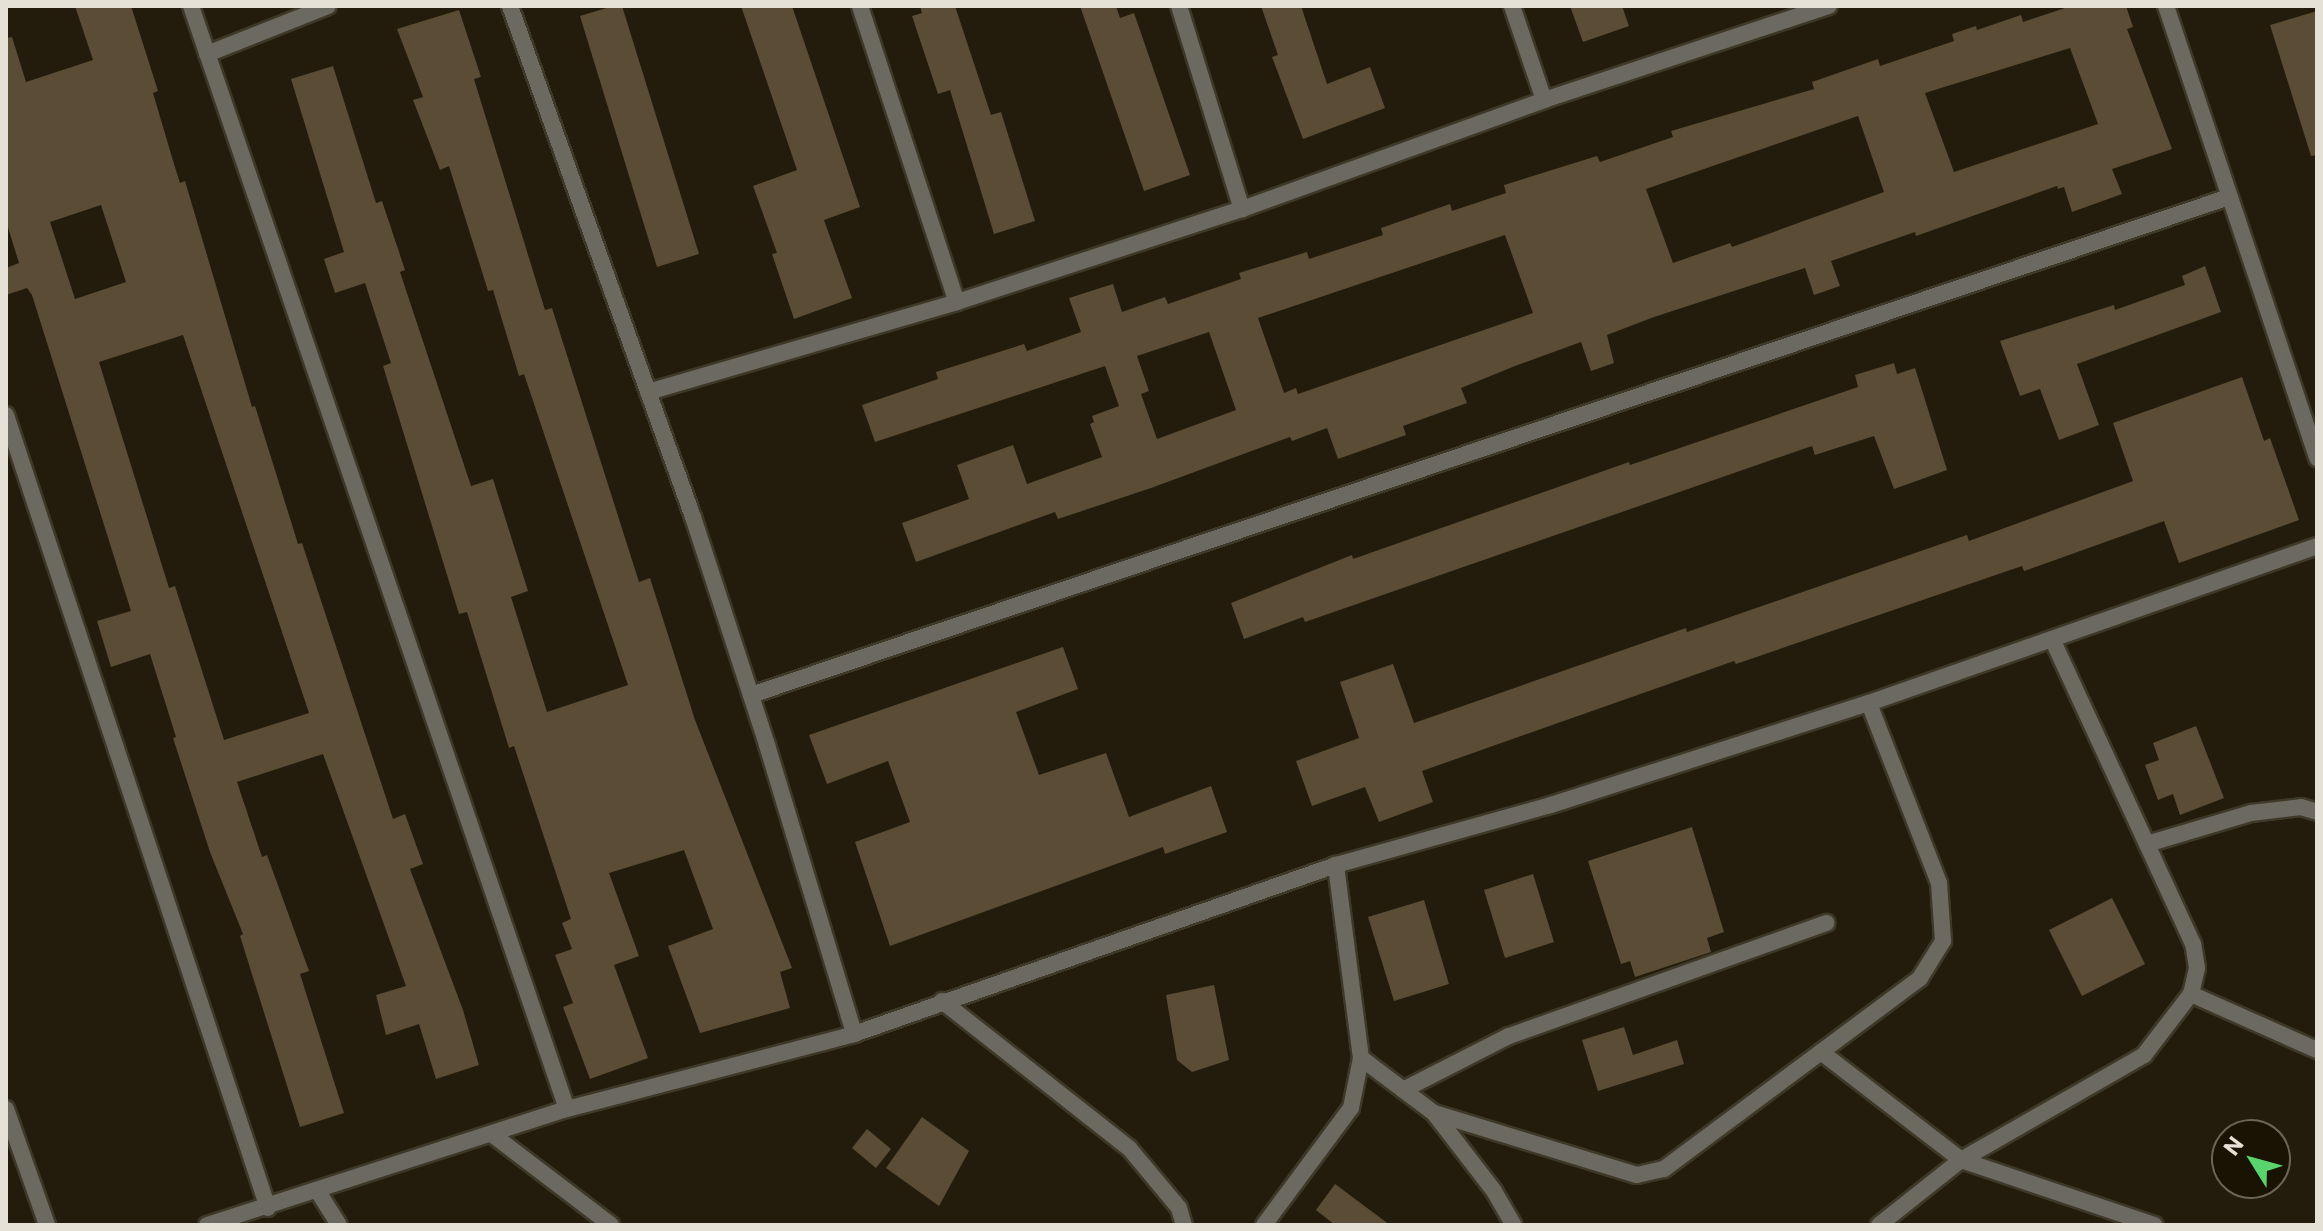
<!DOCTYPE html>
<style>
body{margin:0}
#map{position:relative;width:2323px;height:1231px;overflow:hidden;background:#231c0c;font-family:Commissioner,sans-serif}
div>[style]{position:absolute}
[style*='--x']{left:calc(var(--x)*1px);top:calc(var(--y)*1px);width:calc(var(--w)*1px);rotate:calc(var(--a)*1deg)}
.building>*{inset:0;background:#5a4c35}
.roads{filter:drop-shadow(2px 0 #3e3828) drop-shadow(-2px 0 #3e3828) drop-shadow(0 2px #3e3828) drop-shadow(0 -2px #3e3828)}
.minor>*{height:16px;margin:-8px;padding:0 8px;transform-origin:8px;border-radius:8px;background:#6c6961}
span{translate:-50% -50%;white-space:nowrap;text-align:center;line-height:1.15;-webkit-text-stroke:6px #191304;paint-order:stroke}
.frame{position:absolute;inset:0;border:8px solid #e5e1d6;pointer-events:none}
.north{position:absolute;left:2211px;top:1119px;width:80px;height:80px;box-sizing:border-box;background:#191304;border:2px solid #6b6558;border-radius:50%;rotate:307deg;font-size:22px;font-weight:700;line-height:32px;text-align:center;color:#e5e1d6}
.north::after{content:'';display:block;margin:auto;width:28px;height:36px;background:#5ad56e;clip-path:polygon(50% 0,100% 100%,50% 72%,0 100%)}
</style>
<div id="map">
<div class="building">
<i style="clip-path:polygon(evenodd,75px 6px,131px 6px,158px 91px,153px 93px,174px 164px,180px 183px,185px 181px,252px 407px,255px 406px,298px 544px,302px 543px,393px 819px,405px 814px,423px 864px,410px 869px,463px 1010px,479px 1065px,436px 1079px,419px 1024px,386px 1035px,376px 995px,406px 986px,323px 754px,237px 782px,262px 857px,267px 855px,309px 971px,300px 974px,344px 1113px,300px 1127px,240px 936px,243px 934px,210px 852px,173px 738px,176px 737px,150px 654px,111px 667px,97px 621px,131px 611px,32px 295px,27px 288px,6px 295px,6px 268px,19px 263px,6px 221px,6px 38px,12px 37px,26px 82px,93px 60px,75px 6px,101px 205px,126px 282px,75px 299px,50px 222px,101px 205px,75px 6px,183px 335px,309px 713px,224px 740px,175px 586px,169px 588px,99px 362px,183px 335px)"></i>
<i style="clip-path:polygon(613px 6px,622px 6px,699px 254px,657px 267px,580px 16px)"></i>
<i style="clip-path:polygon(741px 6px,792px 6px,860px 207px,824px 220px,852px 298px,794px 319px,772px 254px,777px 253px,753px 186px,797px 170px)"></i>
<i style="clip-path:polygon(920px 6px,955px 6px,991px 115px,1001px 112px,1035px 221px,994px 234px,950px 90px,938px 94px,912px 16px,922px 13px)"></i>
<i style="clip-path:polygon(1080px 6px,1116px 6px,1120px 18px,1134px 13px,1190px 175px,1144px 191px)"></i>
<i style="clip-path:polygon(1261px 6px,1301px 6px,1327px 84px,1370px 67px,1385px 108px,1303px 139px,1272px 57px,1278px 55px)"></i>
<i style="clip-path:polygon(1570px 6px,1622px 6px,1629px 26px,1583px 42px)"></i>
<i style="clip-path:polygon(evenodd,2071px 6px,2126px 6px,2133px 27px,2127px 29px,2172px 149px,2112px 169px,2122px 194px,2072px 212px,2064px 187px,2058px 189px,2057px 186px,1916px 236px,1915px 232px,1831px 261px,1840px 286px,1814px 295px,1805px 268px,1654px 317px,1607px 335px,1614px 363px,1591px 371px,1581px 342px,1515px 366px,1461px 388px,1467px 403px,1403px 426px,1406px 435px,1338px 459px,1327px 428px,1292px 441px,1290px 437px,1151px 488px,1058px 519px,1055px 512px,916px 562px,902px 523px,969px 499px,957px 465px,1013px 445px,1027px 484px,1102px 457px,1090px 424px,1094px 422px,1092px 416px,1119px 406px,1105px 366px,875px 442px,862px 405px,938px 379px,936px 372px,1024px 344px,1027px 351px,1081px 332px,1069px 298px,1113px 284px,1122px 312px,1165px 297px,1168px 304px,1241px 279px,1239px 273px,1307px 252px,1309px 259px,1383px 235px,1381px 228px,1450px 204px,1452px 211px,1506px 193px,1504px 185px,1597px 156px,1600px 162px,1673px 137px,1671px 131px,1814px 89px,1812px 82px,1878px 59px,1880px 66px,1954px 41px,1952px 34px,1976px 26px,1977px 30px,2021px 15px,2023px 22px,2071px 6px,2070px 48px,2098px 124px,1954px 172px,1925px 93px,2070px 48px,2071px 6px,1858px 116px,1884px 192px,1732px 247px,1730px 243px,1673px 263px,1646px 189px,1858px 116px,2071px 6px,1505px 235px,1533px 313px,1298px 394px,1296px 388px,1284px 393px,1258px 318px,1505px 235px,2071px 6px,1209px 332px,1236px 410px,1157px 439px,1141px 394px,1149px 391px,1137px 356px,1209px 332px)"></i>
<i style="clip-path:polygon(459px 10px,481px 77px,474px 79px,545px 310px,552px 308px,639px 582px,650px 578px,695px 720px,792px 968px,780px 972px,790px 1008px,700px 1033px,668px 946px,713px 929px,684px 850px,609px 873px,639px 956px,614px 965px,648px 1058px,590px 1079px,563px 1007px,573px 1003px,555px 955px,572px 949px,562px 923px,571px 919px,514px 746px,509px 748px,467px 612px,459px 614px,383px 366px,391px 363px,365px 283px,335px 293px,324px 259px,344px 252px,291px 79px,333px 66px,376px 203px,382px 201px,405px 270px,400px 272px,471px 486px,493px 479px,528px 591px,511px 597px,547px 712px,628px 685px,524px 374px,519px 376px,493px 290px,488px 291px,449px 166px,440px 170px,413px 100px,423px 97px,397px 29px)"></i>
<i style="clip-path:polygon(2317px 11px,2317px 155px,2311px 156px,2270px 25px)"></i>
<i style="clip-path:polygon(2205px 266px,2221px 312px,2077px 364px,2099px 425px,2059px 440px,2040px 389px,2020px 396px,2000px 341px,2114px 305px,2115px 310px,2185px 285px,2182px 276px)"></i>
<i style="clip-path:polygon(1894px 363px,1897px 374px,1915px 368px,1947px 470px,1894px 489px,1874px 436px,1815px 455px,1812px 446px,1305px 622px,1303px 617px,1244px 639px,1231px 603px,1352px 555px,1353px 559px,1629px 462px,1630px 465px,1858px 387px,1855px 375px)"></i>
<i style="clip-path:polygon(2242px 377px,2264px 441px,2270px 438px,2299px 520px,2179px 563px,2164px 521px,2024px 571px,2022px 566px,1736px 664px,1734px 661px,1422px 771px,1433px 802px,1379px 822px,1365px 787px,1312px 806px,1296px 761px,1359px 738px,1340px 682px,1393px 664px,1414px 723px,1686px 628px,1687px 632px,1967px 535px,1969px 541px,2133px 481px,2113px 423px)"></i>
<i style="clip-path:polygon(1063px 647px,1078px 689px,1016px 712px,1039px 775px,1106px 753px,1129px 817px,1211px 786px,1227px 832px,1165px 854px,1163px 847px,890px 946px,855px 842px,910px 822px,888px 761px,827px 784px,809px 735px)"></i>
<i style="clip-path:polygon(2196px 726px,2224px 798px,2180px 815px,2173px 794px,2158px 800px,2145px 765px,2159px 760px,2153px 743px)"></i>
<i style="clip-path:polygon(1692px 827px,1724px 932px,1707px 938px,1711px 952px,1635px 977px,1630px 961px,1621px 964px,1588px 861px)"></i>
<i style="clip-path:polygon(1533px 874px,1554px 942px,1505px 958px,1484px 890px)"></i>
<i style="clip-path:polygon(2112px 898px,2145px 964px,2082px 996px,2049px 930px)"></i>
<i style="clip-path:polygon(1424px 900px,1449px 984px,1394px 1001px,1368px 917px)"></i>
<i style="clip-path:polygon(1214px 985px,1229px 1060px,1192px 1072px,1177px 1060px,1166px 995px)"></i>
<i style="clip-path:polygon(1624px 1027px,1633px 1055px,1677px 1040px,1684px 1064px,1598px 1091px,1582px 1040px)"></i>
<i style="clip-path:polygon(922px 1117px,969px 1151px,939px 1206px,886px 1168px)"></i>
<i style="clip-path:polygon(867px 1129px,891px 1149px,876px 1168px,852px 1148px)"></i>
<i style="clip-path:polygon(1335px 1184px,1390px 1225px,1335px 1225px,1316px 1210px)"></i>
</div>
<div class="roads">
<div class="minor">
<i style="--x:191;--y:6;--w:1165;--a:71.18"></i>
<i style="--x:510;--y:6;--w:543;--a:70.3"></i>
<i style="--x:693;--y:517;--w:240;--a:72"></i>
<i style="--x:767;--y:745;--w:302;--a:73.2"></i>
<i style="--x:860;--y:6;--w:311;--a:71.9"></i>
<i style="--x:1179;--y:6;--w:213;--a:72.8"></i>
<i style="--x:1512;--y:6;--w:99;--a:71.2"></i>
<i style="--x:2166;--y:6;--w:477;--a:71.5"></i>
<i style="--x:207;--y:54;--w:130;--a:-21.6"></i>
<i style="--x:648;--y:392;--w:322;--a:-16.2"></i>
<i style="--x:957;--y:302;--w:300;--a:-18.1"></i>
<i style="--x:1242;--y:209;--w:321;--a:-19.8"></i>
<i style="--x:1544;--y:100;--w:300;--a:-18.3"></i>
<i style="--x:6;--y:415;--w:835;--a:71.72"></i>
<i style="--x:751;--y:695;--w:1560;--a:-18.62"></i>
<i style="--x:2147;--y:844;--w:109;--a:-16.6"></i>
<i style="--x:2251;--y:813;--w:50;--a:-6.8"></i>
<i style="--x:2301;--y:807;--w:17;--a:17"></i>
<i style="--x:2191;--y:994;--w:138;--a:24"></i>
<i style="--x:942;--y:1001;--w:238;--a:38.2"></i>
<i style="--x:1129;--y:1148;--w:78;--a:50.2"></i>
<i style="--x:1179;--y:1208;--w:18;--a:74"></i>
<i style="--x:1821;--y:1052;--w:177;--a:37.6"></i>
<i style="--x:1961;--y:1160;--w:204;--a:18.6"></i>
<i style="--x:1361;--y:1058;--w:91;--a:37"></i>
<i style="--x:1434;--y:1113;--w:98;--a:52.4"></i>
<i style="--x:1494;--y:1191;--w:39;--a:60"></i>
<i style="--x:1403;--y:1090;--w:119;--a:-27"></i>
<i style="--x:1509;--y:1036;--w:337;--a:-19.6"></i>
<i style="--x:6;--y:1109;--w:123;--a:70.5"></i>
<i style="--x:1434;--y:1113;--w:212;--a:17"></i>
<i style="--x:1637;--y:1175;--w:28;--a:-13"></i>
<i style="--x:1664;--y:1169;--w:319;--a:-36.7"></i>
<i style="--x:1920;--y:978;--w:44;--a:-58.1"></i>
<i style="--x:1943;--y:941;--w:58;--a:-93.9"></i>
<i style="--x:1939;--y:883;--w:193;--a:-111.3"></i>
<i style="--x:493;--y:1135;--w:148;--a:37.3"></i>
<i style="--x:317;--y:1190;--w:41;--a:57.8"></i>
<i style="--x:207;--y:1225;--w:378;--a:-17.9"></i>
<i style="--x:567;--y:1109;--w:297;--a:-14.6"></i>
<i style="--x:854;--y:1034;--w:511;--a:-19.32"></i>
<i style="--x:1336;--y:865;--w:223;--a:-15.6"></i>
<i style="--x:1551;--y:805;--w:334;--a:-17.8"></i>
<i style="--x:1869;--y:703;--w:475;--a:-19.3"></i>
<i style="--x:1264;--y:1225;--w:146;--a:-53.4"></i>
<i style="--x:1351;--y:1108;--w:51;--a:-78.7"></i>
<i style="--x:1361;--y:1058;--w:195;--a:-97.4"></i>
<i style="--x:1879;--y:1225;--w:105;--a:-38.4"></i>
<i style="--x:1961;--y:1160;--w:211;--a:-29.8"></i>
<i style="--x:2144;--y:1055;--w:77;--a:-52.4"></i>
<i style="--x:2191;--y:994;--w:27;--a:-77"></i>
<i style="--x:2197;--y:968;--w:24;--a:-99"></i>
<i style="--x:2193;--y:944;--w:336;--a:-114.8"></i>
</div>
</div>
<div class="frame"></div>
<div class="north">N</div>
</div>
